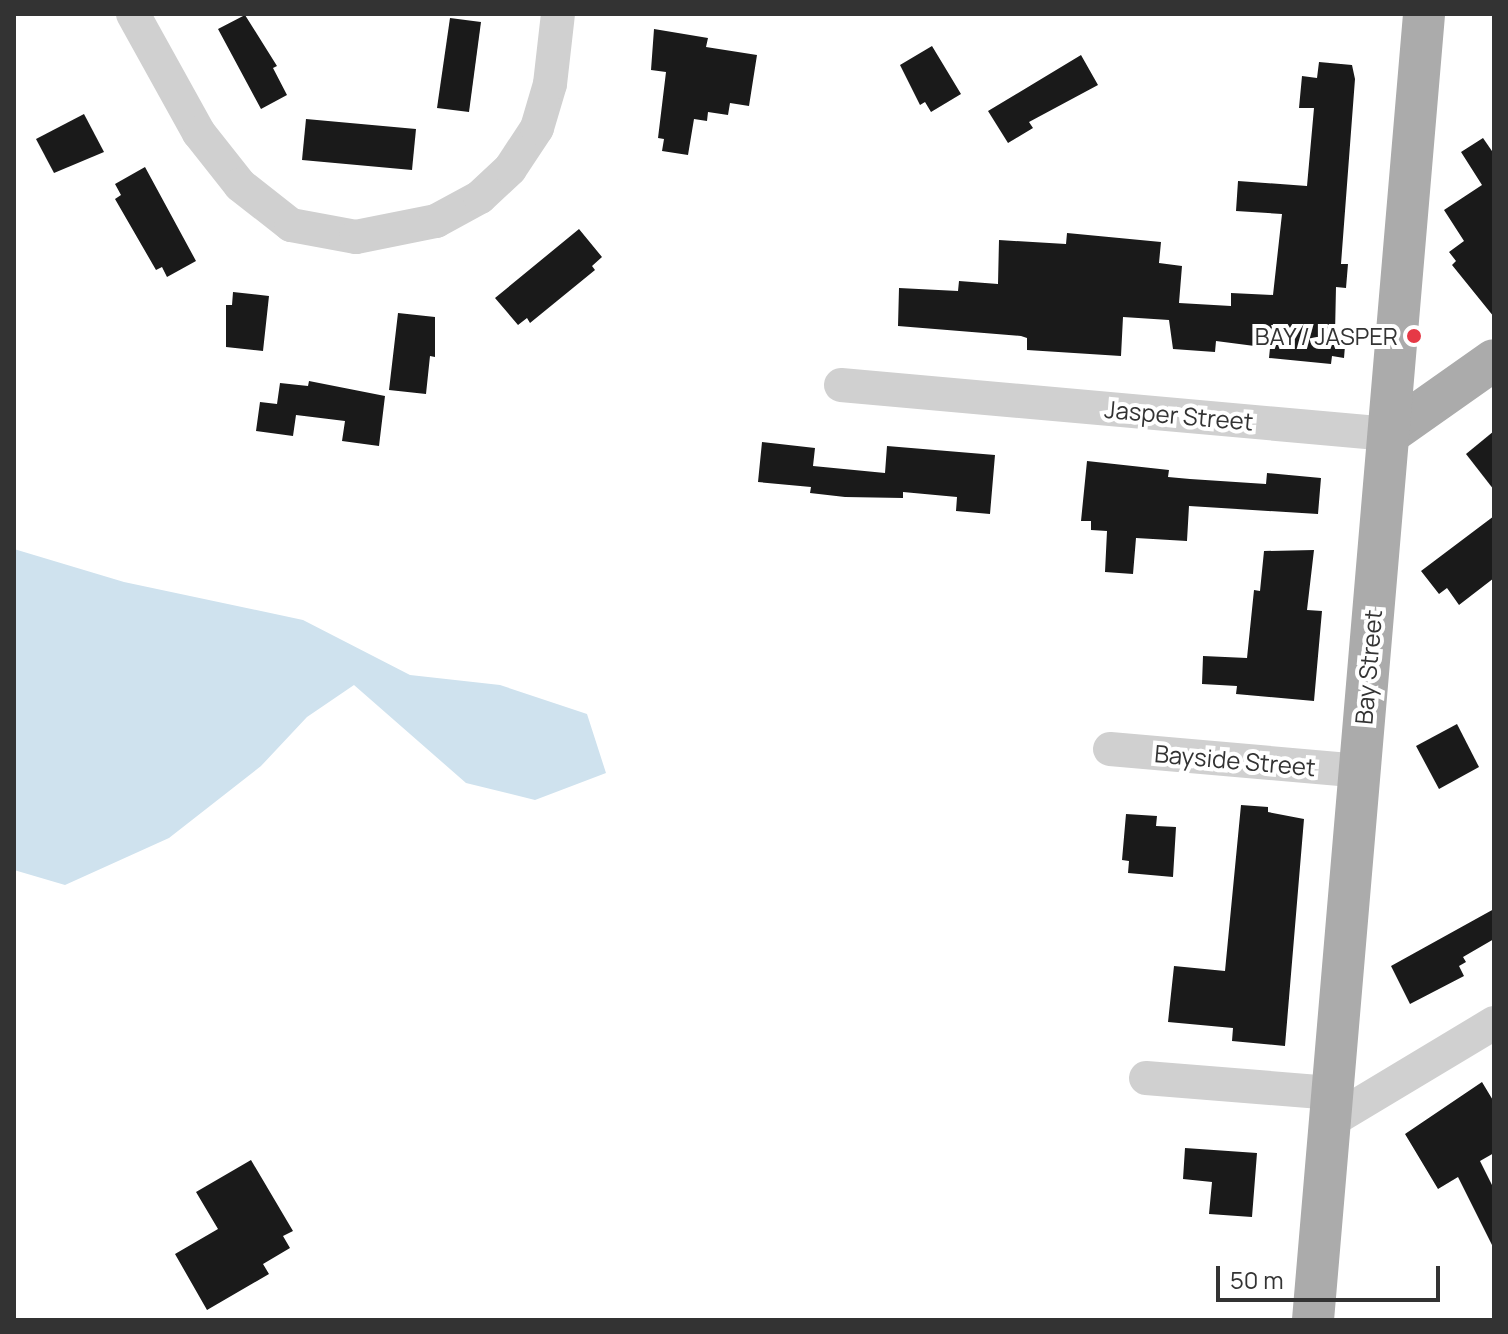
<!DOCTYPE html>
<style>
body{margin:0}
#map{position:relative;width:1508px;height:1334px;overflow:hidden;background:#fff;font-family:Manrope,sans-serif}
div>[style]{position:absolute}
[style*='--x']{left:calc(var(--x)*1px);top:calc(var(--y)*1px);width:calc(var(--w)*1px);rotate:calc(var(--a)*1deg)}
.water>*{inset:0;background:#cfe2ee}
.building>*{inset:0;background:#1a1a1a}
.minor>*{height:34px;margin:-17px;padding:0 17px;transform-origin:17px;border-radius:17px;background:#d0d0d0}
.major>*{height:42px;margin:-21px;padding:0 21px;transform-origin:21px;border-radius:21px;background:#ababab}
.dots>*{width:22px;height:22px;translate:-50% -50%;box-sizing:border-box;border:4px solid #fff;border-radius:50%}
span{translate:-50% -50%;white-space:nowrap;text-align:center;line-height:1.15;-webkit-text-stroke:8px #fff;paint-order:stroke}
.poi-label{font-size:24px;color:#333}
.right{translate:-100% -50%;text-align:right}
.street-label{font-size:24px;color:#333}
.frame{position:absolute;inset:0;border:16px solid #333;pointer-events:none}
.scale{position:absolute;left:1216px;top:1266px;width:224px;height:36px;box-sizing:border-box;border:4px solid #333;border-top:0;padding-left:10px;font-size:24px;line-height:28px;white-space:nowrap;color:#333;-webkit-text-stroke:6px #fff;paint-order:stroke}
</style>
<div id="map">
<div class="water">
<i style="clip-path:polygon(14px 549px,124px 582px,303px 620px,410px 675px,500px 685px,587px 714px,606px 773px,535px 800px,466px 783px,354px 685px,307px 717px,261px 766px,169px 838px,65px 885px,14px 870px)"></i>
</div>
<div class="building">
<i style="clip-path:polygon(245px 15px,277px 66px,273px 68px,287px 95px,261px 109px,218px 29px)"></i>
<i style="clip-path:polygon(450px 18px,481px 22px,469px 112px,437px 108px)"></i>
<i style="clip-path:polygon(654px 29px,708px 38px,706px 47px,757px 55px,749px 106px,730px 103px,728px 115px,708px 112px,707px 121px,694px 119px,688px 155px,662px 151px,664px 139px,658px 138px,666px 72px,651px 70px)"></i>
<i style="clip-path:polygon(932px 46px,961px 94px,931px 112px,925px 102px,920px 105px,900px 65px)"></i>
<i style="clip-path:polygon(1081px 55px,1098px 85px,1029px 122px,1033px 128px,1008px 143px,988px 111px)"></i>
<i style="clip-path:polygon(1319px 62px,1352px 65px,1355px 79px,1341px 264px,1348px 264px,1346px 288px,1336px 287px,1335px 334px,1346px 334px,1344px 358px,1332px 356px,1331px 364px,1269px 358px,1270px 348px,1216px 341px,1215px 352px,1173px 349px,1169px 320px,1123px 317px,1121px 356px,1027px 350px,1027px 338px,1021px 336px,898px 326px,899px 288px,958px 291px,959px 281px,998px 284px,999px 240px,1066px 244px,1067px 233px,1161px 242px,1159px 263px,1182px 266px,1179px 303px,1231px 306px,1231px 293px,1273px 295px,1282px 214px,1236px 211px,1238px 181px,1307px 186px,1314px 108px,1299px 108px,1302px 76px,1317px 78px)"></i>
<i style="clip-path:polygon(84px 114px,104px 152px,54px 173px,36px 139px)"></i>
<i style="clip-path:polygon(306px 119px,416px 129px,412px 170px,302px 160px)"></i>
<i style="clip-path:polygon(1483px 138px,1494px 154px,1494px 317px,1452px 265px,1456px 261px,1449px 252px,1464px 241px,1444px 210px,1482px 185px,1461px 152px)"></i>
<i style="clip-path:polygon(145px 167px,196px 261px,167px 277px,162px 267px,156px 270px,115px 199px,121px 195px,115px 184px)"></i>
<i style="clip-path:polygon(579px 229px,602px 257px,592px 266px,595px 270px,530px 323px,527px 318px,518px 325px,495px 298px)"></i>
<i style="clip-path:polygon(233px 292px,269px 296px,263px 351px,226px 347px,226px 305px,232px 305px)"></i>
<i style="clip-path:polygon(398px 313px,435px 317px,435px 357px,430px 356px,426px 394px,389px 390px)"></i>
<i style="clip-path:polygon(309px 381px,385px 396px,379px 446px,342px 441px,345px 421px,296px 415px,293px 436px,256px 431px,260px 402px,277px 404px,280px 383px,308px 386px)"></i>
<i style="clip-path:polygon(1494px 431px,1494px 490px,1466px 454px)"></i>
<i style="clip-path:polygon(762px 442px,815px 448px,813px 466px,885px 473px,887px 446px,995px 455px,990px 514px,956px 511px,957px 497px,903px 492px,903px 498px,845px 497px,810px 493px,811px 487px,758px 482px)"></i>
<i style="clip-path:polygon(1087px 461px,1169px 470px,1168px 477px,1190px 479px,1266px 484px,1267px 473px,1321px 478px,1318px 514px,1189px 506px,1187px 541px,1136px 538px,1133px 574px,1105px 572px,1107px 531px,1091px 530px,1091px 521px,1081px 521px)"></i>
<i style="clip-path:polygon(1494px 516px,1494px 578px,1459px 605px,1447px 588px,1439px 594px,1421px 571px)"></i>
<i style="clip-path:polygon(1314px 550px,1307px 610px,1322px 611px,1314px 701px,1236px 694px,1237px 686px,1202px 684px,1203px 656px,1247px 658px,1254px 590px,1260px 591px,1264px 551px)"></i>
<i style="clip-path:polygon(1457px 724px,1479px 767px,1439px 789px,1416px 746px)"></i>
<i style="clip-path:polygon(1241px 805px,1268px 807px,1268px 812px,1304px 819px,1285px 1046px,1232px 1041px,1233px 1028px,1168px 1022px,1174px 966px,1225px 971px)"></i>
<i style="clip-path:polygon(1126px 814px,1157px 816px,1156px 826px,1176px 827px,1173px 877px,1128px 873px,1129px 861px,1122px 860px)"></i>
<i style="clip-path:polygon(1494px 909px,1494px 939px,1463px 957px,1466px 962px,1459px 966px,1464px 976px,1410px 1004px,1391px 966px)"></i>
<i style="clip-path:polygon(1482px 1082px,1494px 1102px,1494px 1153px,1480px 1161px,1494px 1189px,1494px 1249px,1458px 1177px,1438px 1189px,1405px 1134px)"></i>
<i style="clip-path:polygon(1185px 1148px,1257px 1153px,1252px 1217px,1209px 1214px,1212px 1182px,1183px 1179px)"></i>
<i style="clip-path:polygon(251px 1160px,293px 1231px,283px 1236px,290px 1248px,263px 1264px,269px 1274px,207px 1310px,175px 1254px,218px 1229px,196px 1192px)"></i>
</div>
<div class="minor">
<i style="--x:133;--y:14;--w:136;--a:61"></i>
<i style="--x:199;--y:133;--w:66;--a:51.7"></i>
<i style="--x:240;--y:185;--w:65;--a:38.1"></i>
<i style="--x:291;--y:225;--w:66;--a:10.5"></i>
<i style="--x:356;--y:237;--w:82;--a:-11.3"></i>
<i style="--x:436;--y:221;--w:50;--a:-28.6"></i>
<i style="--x:480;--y:197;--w:41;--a:-43"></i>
<i style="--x:510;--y:169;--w:49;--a:-56.6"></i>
<i style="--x:537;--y:128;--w:46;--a:-73.5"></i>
<i style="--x:550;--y:84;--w:70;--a:-83.5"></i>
<i style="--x:841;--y:385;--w:550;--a:5.11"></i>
<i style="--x:1110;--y:749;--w:251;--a:5"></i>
<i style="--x:1146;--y:1078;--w:188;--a:4.6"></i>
<i style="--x:1331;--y:1121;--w:190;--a:-31"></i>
</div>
<div class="major">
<i style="--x:1389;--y:434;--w:128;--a:-35.2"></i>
<i style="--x:1313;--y:1320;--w:1311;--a:-85.14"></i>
</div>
<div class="dots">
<i style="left:1414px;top:336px;background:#e63946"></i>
</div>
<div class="poi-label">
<span class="right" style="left:1398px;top:336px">BAY / JASPER</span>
</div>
<div class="street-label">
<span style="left:1179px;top:415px;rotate:5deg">Jasper Street</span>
<span style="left:1368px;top:667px;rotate:-85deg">Bay Street</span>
<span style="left:1235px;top:760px;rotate:5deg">Bayside Street</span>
</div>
<div class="frame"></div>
<div class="scale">50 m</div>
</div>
